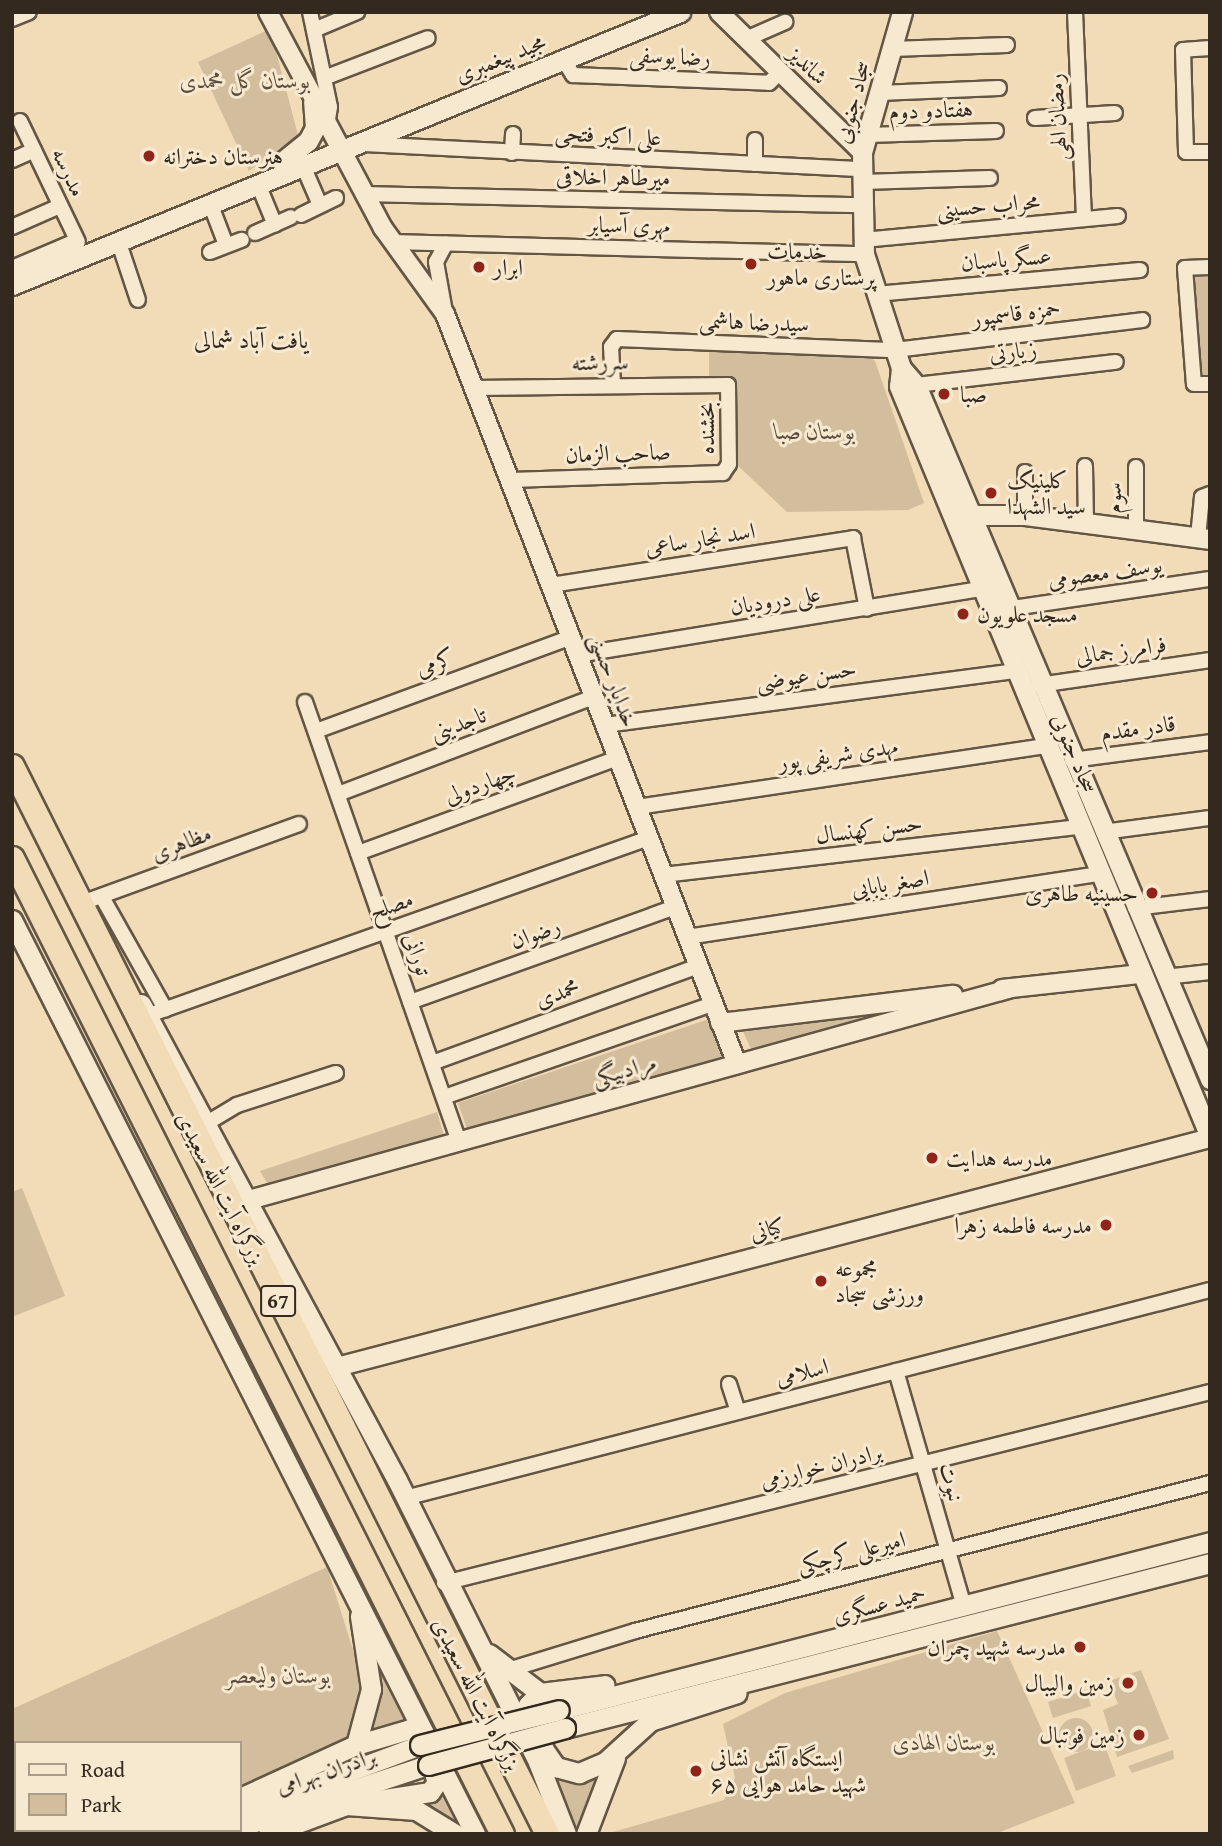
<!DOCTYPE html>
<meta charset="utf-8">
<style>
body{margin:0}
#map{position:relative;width:1222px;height:1846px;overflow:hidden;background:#f2dbb7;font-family:"Gentium Book Plus",Amiri,serif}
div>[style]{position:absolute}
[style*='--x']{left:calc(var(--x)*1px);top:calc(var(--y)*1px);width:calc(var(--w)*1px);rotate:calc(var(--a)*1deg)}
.green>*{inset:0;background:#d2bd9d}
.round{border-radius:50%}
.roads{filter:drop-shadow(2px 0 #635644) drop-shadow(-2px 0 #635644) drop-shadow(0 2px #635644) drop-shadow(0 -2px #635644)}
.minor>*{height:14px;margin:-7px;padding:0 7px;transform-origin:7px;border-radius:7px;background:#f7e8d0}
.tertiary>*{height:18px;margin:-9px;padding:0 9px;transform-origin:9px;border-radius:9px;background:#f7e8d0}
.secondary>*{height:19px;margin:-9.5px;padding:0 9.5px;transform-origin:9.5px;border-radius:9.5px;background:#f7e8d0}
.trunk>*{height:23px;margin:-11.5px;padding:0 11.5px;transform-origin:11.5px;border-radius:11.5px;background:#f2dbb7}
.bridges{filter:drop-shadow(2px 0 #33291e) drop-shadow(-2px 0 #33291e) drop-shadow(0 2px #33291e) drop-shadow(0 -2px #33291e)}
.secondary-bridge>*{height:19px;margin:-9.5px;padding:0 9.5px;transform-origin:9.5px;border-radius:9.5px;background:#f7e8d0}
.dots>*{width:19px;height:19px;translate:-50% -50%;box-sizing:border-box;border:4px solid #f7e8d0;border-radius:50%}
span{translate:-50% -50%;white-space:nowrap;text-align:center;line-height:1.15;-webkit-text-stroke:6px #f7e8d0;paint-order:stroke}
.shield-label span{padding:2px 5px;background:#f7e8d0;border:2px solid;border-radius:5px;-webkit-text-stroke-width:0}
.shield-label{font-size:21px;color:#33291e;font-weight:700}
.street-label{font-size:23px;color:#33291e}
.park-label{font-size:23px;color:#5b4e3e;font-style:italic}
.poi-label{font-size:23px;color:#33291e}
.left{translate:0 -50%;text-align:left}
.right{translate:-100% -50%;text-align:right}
.neighbourhood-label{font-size:24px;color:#33291e}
.frame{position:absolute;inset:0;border:14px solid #33291e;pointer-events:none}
.legend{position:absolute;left:14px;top:1741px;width:228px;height:91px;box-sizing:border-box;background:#f7e8d0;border:2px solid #a99c89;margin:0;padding:9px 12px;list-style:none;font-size:21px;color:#33291e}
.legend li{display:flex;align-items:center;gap:14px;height:35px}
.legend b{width:35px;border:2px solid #a99c89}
</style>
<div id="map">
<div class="green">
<i style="clip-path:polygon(270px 29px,298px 135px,249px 171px,198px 62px)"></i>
<i style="clip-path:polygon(1210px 270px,1210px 380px,1198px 380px,1191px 271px)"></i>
<i style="clip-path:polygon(709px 347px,865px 354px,875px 361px,924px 503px,908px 510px,787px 512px,735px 463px,731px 390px,709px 388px)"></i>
<i style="clip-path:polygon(943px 1003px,754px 1056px,742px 1029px)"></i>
<i style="clip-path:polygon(712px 1018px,726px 1060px,467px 1129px,458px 1103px)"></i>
<i style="clip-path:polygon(437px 1112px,444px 1136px,267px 1183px,260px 1171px)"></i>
<i style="clip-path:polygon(22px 1188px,65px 1296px,12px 1317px,12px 1192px)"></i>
<i style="clip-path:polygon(327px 1567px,359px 1669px,361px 1704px,349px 1738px,240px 1790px,240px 1743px,16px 1743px,16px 1830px,153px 1830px,12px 1834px,12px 1709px)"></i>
<i style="clip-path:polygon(997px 1631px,1075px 1803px,995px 1834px,606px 1834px,724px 1800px,735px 1778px,723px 1724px,785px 1693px)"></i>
<i style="clip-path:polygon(369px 1643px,409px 1721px,369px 1732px,382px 1689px)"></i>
<i style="clip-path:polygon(1141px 1670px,1169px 1739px,1117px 1757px,1103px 1710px,1118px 1704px,1109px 1681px)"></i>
<i style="clip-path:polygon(1086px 1690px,1091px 1706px,1053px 1718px,1048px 1702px)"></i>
<i class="round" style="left:1059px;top:1718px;width:34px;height:34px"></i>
<i style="clip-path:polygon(1104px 1743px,1116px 1776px,1076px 1791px,1064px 1758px)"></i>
<i style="clip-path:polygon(1173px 1750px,1174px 1759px,1132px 1773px,1128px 1766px)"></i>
<i style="clip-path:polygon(552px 1776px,573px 1782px,599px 1776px,582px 1834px,572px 1834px)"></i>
<i style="clip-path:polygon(444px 1785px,469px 1834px,380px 1798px)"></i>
</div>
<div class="roads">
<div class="minor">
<i style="--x:310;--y:12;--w:97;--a:78.1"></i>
<i style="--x:330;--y:107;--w:20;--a:99"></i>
<i style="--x:1075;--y:12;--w:207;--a:87.5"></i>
<i style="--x:12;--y:19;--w:18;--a:-22"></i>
<i style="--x:314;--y:30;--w:47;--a:-22.7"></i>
<i style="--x:746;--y:39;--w:43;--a:-23.6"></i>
<i style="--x:1210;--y:48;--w:27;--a:176"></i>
<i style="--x:1183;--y:50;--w:102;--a:88.3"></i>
<i style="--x:1186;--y:152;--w:24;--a:0"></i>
<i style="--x:891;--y:49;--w:116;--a:-2"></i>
<i style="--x:563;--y:59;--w:19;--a:58"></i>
<i style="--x:573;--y:75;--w:196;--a:2.3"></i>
<i style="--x:769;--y:83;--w:16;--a:-45"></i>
<i style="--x:324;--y:78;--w:111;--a:-21"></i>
<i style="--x:879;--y:93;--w:120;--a:-2.4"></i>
<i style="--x:1035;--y:118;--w:80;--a:-3.6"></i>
<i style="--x:20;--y:121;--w:134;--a:64.4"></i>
<i style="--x:867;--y:135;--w:129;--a:-1.8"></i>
<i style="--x:755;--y:140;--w:24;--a:90"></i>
<i style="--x:364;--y:144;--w:499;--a:2.9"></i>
<i style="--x:512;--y:153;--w:19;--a:-87"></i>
<i style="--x:12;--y:160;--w:24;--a:-24"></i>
<i style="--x:304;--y:168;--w:40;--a:66.6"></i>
<i style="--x:862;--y:182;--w:128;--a:-1.8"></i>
<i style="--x:258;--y:184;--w:44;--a:67.5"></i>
<i style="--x:363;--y:194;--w:499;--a:1.3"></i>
<i style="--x:210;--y:203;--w:45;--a:69.1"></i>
<i style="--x:301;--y:215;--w:39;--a:-26"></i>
<i style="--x:12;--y:227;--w:52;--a:-23.6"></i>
<i style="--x:255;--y:233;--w:39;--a:-24"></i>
<i style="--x:118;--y:240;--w:63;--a:71.6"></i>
<i style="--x:863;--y:240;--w:256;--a:-5.4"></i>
<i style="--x:392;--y:242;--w:472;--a:1.5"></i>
<i style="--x:210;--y:252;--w:34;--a:-21"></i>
<i style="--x:1210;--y:267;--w:25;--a:178"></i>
<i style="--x:1185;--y:268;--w:116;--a:85.6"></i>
<i style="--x:1194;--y:384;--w:16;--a:0"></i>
<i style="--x:876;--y:294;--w:265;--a:-5.2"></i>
<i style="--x:445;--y:312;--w:51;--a:-100.2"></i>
<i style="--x:436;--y:262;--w:21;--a:-62"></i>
<i style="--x:613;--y:384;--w:37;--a:-93"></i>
<i style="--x:611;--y:347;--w:10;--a:-53"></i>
<i style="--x:617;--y:339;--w:278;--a:2.3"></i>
<i style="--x:895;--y:350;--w:249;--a:-6.9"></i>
<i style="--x:916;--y:385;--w:201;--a:-6.6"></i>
<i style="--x:474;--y:388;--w:254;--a:-0.7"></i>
<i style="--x:728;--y:385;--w:79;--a:89.3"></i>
<i style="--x:729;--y:464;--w:11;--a:124"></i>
<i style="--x:723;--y:473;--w:213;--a:178.1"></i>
<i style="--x:1085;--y:466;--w:57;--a:89"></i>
<i style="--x:1136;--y:467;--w:62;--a:90"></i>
<i style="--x:1025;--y:515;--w:43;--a:-90"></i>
<i style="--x:1198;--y:537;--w:40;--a:-84.3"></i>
<i style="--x:1202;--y:497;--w:9;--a:-21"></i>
<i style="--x:551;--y:585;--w:306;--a:-8.8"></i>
<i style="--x:853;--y:538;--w:72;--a:78.8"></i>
<i style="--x:1006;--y:609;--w:206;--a:-8.4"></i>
<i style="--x:577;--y:655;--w:407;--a:-9.3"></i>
<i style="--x:1039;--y:685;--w:173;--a:-8.3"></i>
<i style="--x:305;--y:702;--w:466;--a:70.7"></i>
<i style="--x:605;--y:725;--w:413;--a:-7.5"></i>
<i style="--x:316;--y:731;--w:272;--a:-20.2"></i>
<i style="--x:1072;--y:760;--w:139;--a:-7.4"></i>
<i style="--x:338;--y:794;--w:274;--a:-20.8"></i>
<i style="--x:637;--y:807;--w:413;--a:-8.5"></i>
<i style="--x:1103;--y:832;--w:108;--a:-7.5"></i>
<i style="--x:358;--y:853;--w:277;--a:-20.1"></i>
<i style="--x:663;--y:875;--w:419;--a:-6.6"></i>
<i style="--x:102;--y:897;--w:129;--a:60.6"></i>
<i style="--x:79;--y:904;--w:234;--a:-20"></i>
<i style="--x:1135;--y:908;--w:76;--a:-6.8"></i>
<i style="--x:687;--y:937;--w:417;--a:-8.7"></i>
<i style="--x:1165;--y:977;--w:45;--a:-6.3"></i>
<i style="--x:410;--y:1002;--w:282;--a:-19.7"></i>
<i style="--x:149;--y:1015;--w:530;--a:-19.49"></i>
<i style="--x:432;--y:1063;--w:284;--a:-20"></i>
<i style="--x:444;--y:1097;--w:285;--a:-19.1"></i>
<i style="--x:207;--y:1123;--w:35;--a:-31"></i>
<i style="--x:237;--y:1105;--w:104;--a:-17.9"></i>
<i style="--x:896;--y:1371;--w:245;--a:73.9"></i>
<i style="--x:729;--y:1384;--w:29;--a:72"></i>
<i style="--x:405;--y:1498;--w:831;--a:-14.49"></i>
<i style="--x:444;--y:1583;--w:789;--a:-14"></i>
<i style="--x:505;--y:1671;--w:136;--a:-17.1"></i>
<i style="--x:635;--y:1631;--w:594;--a:-14.43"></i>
</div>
<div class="tertiary">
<i style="--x:268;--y:12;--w:245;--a:62"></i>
<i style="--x:383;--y:228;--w:106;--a:54.2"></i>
<i style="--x:445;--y:314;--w:805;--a:68.73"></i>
<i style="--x:719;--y:12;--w:200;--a:44.4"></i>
<i style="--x:1002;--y:989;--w:140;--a:-6.2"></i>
<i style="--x:720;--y:1023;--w:235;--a:-6.9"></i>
<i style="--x:249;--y:1200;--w:792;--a:-15.53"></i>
<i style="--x:337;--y:1367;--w:903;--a:-14.7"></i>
</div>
<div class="secondary">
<i style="--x:902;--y:12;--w:146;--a:105.9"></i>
<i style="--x:862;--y:152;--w:102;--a:88.9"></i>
<i style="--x:864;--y:254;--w:120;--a:72"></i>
<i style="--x:901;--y:368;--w:18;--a:96"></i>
<i style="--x:899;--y:386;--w:813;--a:67.5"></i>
<i style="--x:282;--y:162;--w:33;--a:-39"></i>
<i style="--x:308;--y:141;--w:15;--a:-62"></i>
<i style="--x:315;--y:128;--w:27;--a:-94"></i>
<i style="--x:12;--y:270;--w:64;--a:-23"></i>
<i style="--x:12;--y:285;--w:722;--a:-22.23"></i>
<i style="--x:901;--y:368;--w:23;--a:49"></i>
<i style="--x:916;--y:385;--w:754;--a:67.04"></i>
<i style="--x:957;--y:515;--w:68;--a:0"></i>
<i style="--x:1025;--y:515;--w:187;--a:7.4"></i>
<i style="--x:12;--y:920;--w:1025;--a:63.13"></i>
<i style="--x:141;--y:1004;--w:540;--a:61.73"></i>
<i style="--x:397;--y:1480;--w:315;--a:63.4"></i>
<i style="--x:538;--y:1762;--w:77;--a:68.7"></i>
<i style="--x:489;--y:1654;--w:64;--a:37.4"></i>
<i style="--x:540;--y:1693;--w:65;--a:-7"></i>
<i style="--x:540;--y:1693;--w:17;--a:135"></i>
<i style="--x:528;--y:1705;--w:48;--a:70.4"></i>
<i style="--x:544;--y:1750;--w:21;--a:55"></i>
<i style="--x:556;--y:1767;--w:24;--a:15"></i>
<i style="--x:579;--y:1773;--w:28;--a:-23"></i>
<i style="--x:605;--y:1762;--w:61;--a:-42.3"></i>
<i style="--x:650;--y:1721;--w:91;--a:-17.8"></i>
<i style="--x:559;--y:1710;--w:672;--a:-14.47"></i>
<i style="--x:565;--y:1728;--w:666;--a:-14.35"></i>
<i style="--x:240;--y:1798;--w:128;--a:-24.6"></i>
<i style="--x:356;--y:1745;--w:58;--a:-75"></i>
<i style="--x:371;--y:1689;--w:74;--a:-98.6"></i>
<i style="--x:346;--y:1805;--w:85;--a:-8.8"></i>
<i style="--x:430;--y:1792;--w:12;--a:-55"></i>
<i style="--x:437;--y:1782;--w:52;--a:-109.1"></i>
<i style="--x:420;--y:1733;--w:11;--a:-158"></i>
<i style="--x:410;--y:1729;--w:56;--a:163.5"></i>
<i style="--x:240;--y:1812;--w:192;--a:-20.4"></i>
<i style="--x:240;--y:1827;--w:198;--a:-18.3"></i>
<i style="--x:159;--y:1834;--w:9;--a:-27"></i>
<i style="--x:190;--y:1834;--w:9;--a:-27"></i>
<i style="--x:268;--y:1834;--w:83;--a:-20.4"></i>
<i style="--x:346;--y:1805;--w:70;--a:4.1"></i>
<i style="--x:416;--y:1810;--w:46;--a:31.6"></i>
<i style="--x:586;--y:1834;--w:81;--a:-69.1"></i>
</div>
<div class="trunk">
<i style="--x:12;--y:766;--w:1195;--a:63.39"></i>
<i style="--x:12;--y:858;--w:1092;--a:63.34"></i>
</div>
</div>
<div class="bridges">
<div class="secondary-bridge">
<i style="--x:420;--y:1745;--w:143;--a:-14.1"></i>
<i style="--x:428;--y:1765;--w:142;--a:-15.1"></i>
</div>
</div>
<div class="dots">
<i style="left:149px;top:156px;background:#8f2418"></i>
<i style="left:751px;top:264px;background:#8f2418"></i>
<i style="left:479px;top:267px;background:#8f2418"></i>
<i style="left:944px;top:394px;background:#8f2418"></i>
<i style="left:991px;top:493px;background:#8f2418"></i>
<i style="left:963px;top:614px;background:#8f2418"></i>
<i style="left:1152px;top:893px;background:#8f2418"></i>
<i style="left:932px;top:1158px;background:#8f2418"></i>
<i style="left:1106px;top:1225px;background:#8f2418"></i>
<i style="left:821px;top:1281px;background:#8f2418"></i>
<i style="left:1080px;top:1647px;background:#8f2418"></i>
<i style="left:1128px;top:1683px;background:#8f2418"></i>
<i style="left:1139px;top:1735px;background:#8f2418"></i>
<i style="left:696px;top:1771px;background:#8f2418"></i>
</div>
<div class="shield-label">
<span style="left:278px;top:1301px">67</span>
</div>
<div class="street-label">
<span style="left:670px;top:56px;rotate:2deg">رضا یوسفی</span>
<span style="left:500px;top:58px;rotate:-22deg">مجید پیغمبری</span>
<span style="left:808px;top:65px;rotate:44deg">شاندیز</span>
<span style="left:852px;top:102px;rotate:-75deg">سجاد جنوبی</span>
<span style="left:931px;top:110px;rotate:-2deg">هفتادو دوم</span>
<span style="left:1057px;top:117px;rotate:-93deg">رمضان الهی</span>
<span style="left:608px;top:135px;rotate:3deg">علی اکبر فتحی</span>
<span style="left:69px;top:172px;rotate:65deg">مدرسه</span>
<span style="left:613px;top:177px;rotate:1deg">میرطاهر اخلاقی</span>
<span style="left:988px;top:205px;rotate:-5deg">محراب حسینی</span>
<span style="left:629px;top:225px;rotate:1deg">مهری آسیابر</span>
<span style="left:1006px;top:259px;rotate:-5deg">عسگر پاسبان</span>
<span style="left:1016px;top:313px;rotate:-7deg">حمزه قاسمپور</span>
<span style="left:754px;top:322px;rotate:2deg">سیدرضا هاشمی</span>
<span style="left:1013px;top:351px;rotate:-6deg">زیارتی</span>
<span style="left:600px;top:362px;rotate:-1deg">سررشته</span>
<span style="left:706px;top:428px;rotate:-90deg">بخشنده</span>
<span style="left:618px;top:453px;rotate:-2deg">صاحب الزمان</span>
<span style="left:1113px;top:498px;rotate:-90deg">سوم</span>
<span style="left:700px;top:539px;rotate:-9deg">اسد نجار ساعی</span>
<span style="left:1105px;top:572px;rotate:-8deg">یوسف معصومی</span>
<span style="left:775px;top:600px;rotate:-9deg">علی درودیان</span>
<span style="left:1121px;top:650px;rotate:-8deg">فرامرز جمالی</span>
<span style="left:435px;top:663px;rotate:-20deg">کرمی</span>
<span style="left:806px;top:675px;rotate:-8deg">حسن عیوضی</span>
<span style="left:614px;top:680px;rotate:69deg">خدایار حسنی</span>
<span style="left:458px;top:724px;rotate:-21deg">تاجدینی</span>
<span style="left:1138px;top:728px;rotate:-8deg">قادر مقدم</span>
<span style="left:1075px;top:753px;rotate:67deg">سجاد جنوبی</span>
<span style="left:838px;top:754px;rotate:-8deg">مهدی شریفی پور</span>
<span style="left:480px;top:784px;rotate:-20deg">چهاردولی</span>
<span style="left:869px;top:829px;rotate:-7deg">حسن کهنسال</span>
<span style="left:181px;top:843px;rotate:-21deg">مظاهری</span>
<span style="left:890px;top:883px;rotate:-9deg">اصغر بابایی</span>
<span style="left:391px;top:905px;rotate:-19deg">مصلح</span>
<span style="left:535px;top:933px;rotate:-20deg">رضوان</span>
<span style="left:418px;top:954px;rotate:71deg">تورانی</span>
<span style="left:557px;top:993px;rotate:-20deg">محمدی</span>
<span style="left:624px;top:1070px;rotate:-16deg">مرادبیگی</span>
<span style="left:221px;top:1188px;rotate:63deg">بزرگراه آیت الله سعیدی</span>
<span style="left:767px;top:1229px;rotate:-15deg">کیانی</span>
<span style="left:802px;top:1372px;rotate:-14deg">اسلامی</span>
<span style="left:821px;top:1466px;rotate:-14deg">برادران خوارزمی</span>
<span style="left:952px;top:1482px;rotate:74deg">نبوت</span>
<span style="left:851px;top:1552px;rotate:-14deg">امیرعلی کرچکی</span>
<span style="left:879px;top:1604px;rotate:-15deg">حمید عسگری</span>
<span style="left:477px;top:1694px;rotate:63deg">بزرگراه آیت الله سعیدی</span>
<span style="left:326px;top:1771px;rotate:-18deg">برادران بهرامی</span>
</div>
<div class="park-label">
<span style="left:245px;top:80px">بوستان گل محمدی</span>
<span style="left:815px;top:431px">بوستان صبا</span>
<span style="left:278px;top:1675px">بوستان ولیعصر</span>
<span style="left:944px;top:1742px">بوستان الهادی</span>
</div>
<div class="poi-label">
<span class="left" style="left:163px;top:156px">هنرستان دخترانه</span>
<span class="left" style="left:767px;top:264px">خدمات<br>پرستاری ماهور</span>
<span class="left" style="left:493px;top:267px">ابرار</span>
<span class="left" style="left:960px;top:394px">صبا</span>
<span class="left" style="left:1007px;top:493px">کلینیک<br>سید الشهدا</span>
<span class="left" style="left:977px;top:614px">مسجد علویون</span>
<span class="right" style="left:1138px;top:893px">حسینیه طاهری</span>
<span class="left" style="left:946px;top:1158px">مدرسه هدایت</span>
<span class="right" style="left:1092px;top:1225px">مدرسه فاطمه زهرا</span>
<span class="left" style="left:835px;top:1281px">مجموعه<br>ورزشی سجاد</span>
<span class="right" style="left:1066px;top:1647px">مدرسه شهید چمران</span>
<span class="right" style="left:1114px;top:1683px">زمین والیبال</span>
<span class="right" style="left:1125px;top:1735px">زمین فوتبال</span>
<span class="left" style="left:710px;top:1771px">ایستگاه آتش نشانی<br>۶۵ شهید حامد هوایی</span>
</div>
<div class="neighbourhood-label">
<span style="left:251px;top:340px">یافت آباد شمالی</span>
</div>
<div class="frame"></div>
<ul class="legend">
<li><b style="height:9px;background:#f7e8d0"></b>Road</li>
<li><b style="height:19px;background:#d2bd9d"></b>Park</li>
</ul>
</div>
